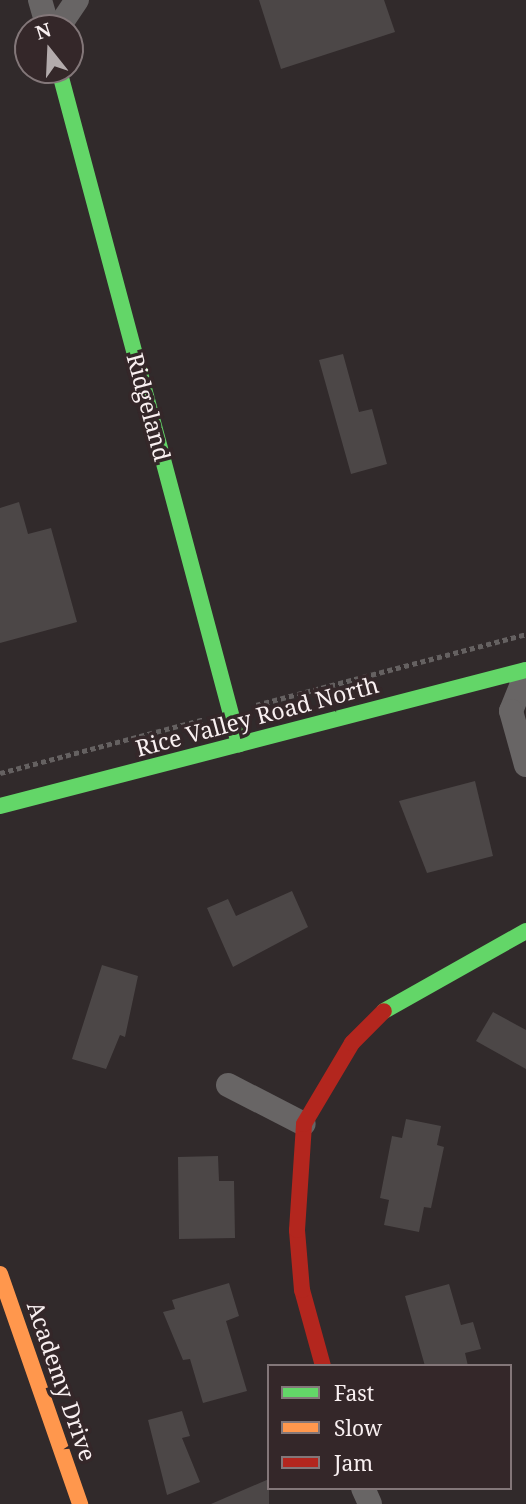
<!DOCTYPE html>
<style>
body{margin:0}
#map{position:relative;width:526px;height:1504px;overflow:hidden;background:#312a2b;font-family:"Noto Serif",serif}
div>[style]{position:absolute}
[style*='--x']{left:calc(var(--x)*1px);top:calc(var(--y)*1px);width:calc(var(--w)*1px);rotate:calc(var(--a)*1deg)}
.building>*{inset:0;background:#4c4747}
.path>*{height:4.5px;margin-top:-2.25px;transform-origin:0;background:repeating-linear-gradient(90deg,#656161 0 5px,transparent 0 8.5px)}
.street>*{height:24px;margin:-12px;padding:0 12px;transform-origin:12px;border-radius:12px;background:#686565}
.fast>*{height:16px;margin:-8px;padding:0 8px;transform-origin:8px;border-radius:8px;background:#63d668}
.slow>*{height:16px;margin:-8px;padding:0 8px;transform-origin:8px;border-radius:8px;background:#ff974d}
.jam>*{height:16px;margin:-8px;padding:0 8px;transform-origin:8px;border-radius:8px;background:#b3261e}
span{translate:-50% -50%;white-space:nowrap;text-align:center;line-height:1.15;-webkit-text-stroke:7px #342729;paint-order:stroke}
.street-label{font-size:23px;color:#f9f0f1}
.legend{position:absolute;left:267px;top:1364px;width:245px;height:126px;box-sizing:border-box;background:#342729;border:2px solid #837779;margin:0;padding:9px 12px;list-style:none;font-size:21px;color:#f9f0f1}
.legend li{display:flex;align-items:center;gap:14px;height:35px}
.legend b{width:35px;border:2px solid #837779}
.north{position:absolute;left:14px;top:14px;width:70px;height:70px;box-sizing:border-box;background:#342729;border:2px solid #837779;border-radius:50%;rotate:342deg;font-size:19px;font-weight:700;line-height:28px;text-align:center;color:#f9f0f1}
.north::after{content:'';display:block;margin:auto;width:24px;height:32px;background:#b3abac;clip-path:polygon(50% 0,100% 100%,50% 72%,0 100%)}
</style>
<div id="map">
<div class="building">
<i style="clip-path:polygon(259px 0,384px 0,395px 32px,281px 69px)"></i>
<i style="clip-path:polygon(343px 354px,359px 412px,372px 409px,387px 464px,351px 474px,319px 360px)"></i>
<i style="clip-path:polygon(19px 502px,28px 534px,51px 528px,77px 622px,0 643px,0 508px)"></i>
<i style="clip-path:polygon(475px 781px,493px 856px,427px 873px,399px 801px)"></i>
<i style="clip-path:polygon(292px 891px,308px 927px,233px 967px,207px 908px,228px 899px,236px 916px)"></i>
<i style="clip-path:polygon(102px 965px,138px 976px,125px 1037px,120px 1035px,106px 1069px,72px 1059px)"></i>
<i style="clip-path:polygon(493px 1012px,526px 1030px,526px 1069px,476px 1041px)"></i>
<i style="clip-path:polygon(406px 1119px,441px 1126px,437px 1145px,444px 1147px,431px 1208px,424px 1207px,419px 1232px,384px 1225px,389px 1200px,380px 1198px,392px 1136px,402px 1138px)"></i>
<i style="clip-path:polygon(218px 1156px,219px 1181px,234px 1181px,235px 1238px,179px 1239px,178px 1157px)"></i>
<i style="clip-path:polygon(229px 1283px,239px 1316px,226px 1321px,247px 1391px,203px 1403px,190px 1359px,183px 1360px,163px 1312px,175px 1309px,172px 1300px)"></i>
<i style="clip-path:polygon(449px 1284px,461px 1325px,473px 1322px,481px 1349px,465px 1353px,468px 1366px,425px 1366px,405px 1296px)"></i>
<i style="clip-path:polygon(182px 1411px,190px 1436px,182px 1438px,200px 1482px,167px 1495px,148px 1420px)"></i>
<i style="clip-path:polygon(269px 1479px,269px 1504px,211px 1504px)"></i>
</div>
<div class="path">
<i style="--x:256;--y:705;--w:279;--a:-14.7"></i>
<i style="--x:0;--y:773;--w:211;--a:-14.8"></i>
</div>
<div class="street">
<i style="--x:40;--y:0;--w:29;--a:74"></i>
<i style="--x:58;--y:28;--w:34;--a:-56"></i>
<i style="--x:526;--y:674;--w:40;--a:112"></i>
<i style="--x:511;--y:711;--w:56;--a:74.5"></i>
<i style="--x:228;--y:1085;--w:85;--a:27.2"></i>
<i style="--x:363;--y:1488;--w:17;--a:66"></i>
</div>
<div class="fast">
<i style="--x:59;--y:70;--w:698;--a:75.05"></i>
<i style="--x:0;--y:806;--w:543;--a:-14.5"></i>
<i style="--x:384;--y:1011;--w:163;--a:-29.4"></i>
</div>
<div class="slow">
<i style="--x:0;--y:1274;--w:244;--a:70.8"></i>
</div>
<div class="jam">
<i style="--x:323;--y:1366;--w:79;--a:-105.4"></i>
<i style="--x:302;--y:1290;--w:60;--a:-94.8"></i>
<i style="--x:297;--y:1230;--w:106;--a:-86.2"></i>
<i style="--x:304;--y:1124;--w:94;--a:-59.3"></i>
<i style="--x:352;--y:1043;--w:45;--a:-45"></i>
</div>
<div class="street-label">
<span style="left:149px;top:407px;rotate:75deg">Ridgeland</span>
<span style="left:257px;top:716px;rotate:-15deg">Rice Valley Road North</span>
<span style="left:62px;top:1381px;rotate:71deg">Academy Drive</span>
</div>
<ul class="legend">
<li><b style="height:9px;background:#63d668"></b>Fast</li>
<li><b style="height:9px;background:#ff974d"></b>Slow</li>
<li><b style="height:9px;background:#b3261e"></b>Jam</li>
</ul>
<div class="north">N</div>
</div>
